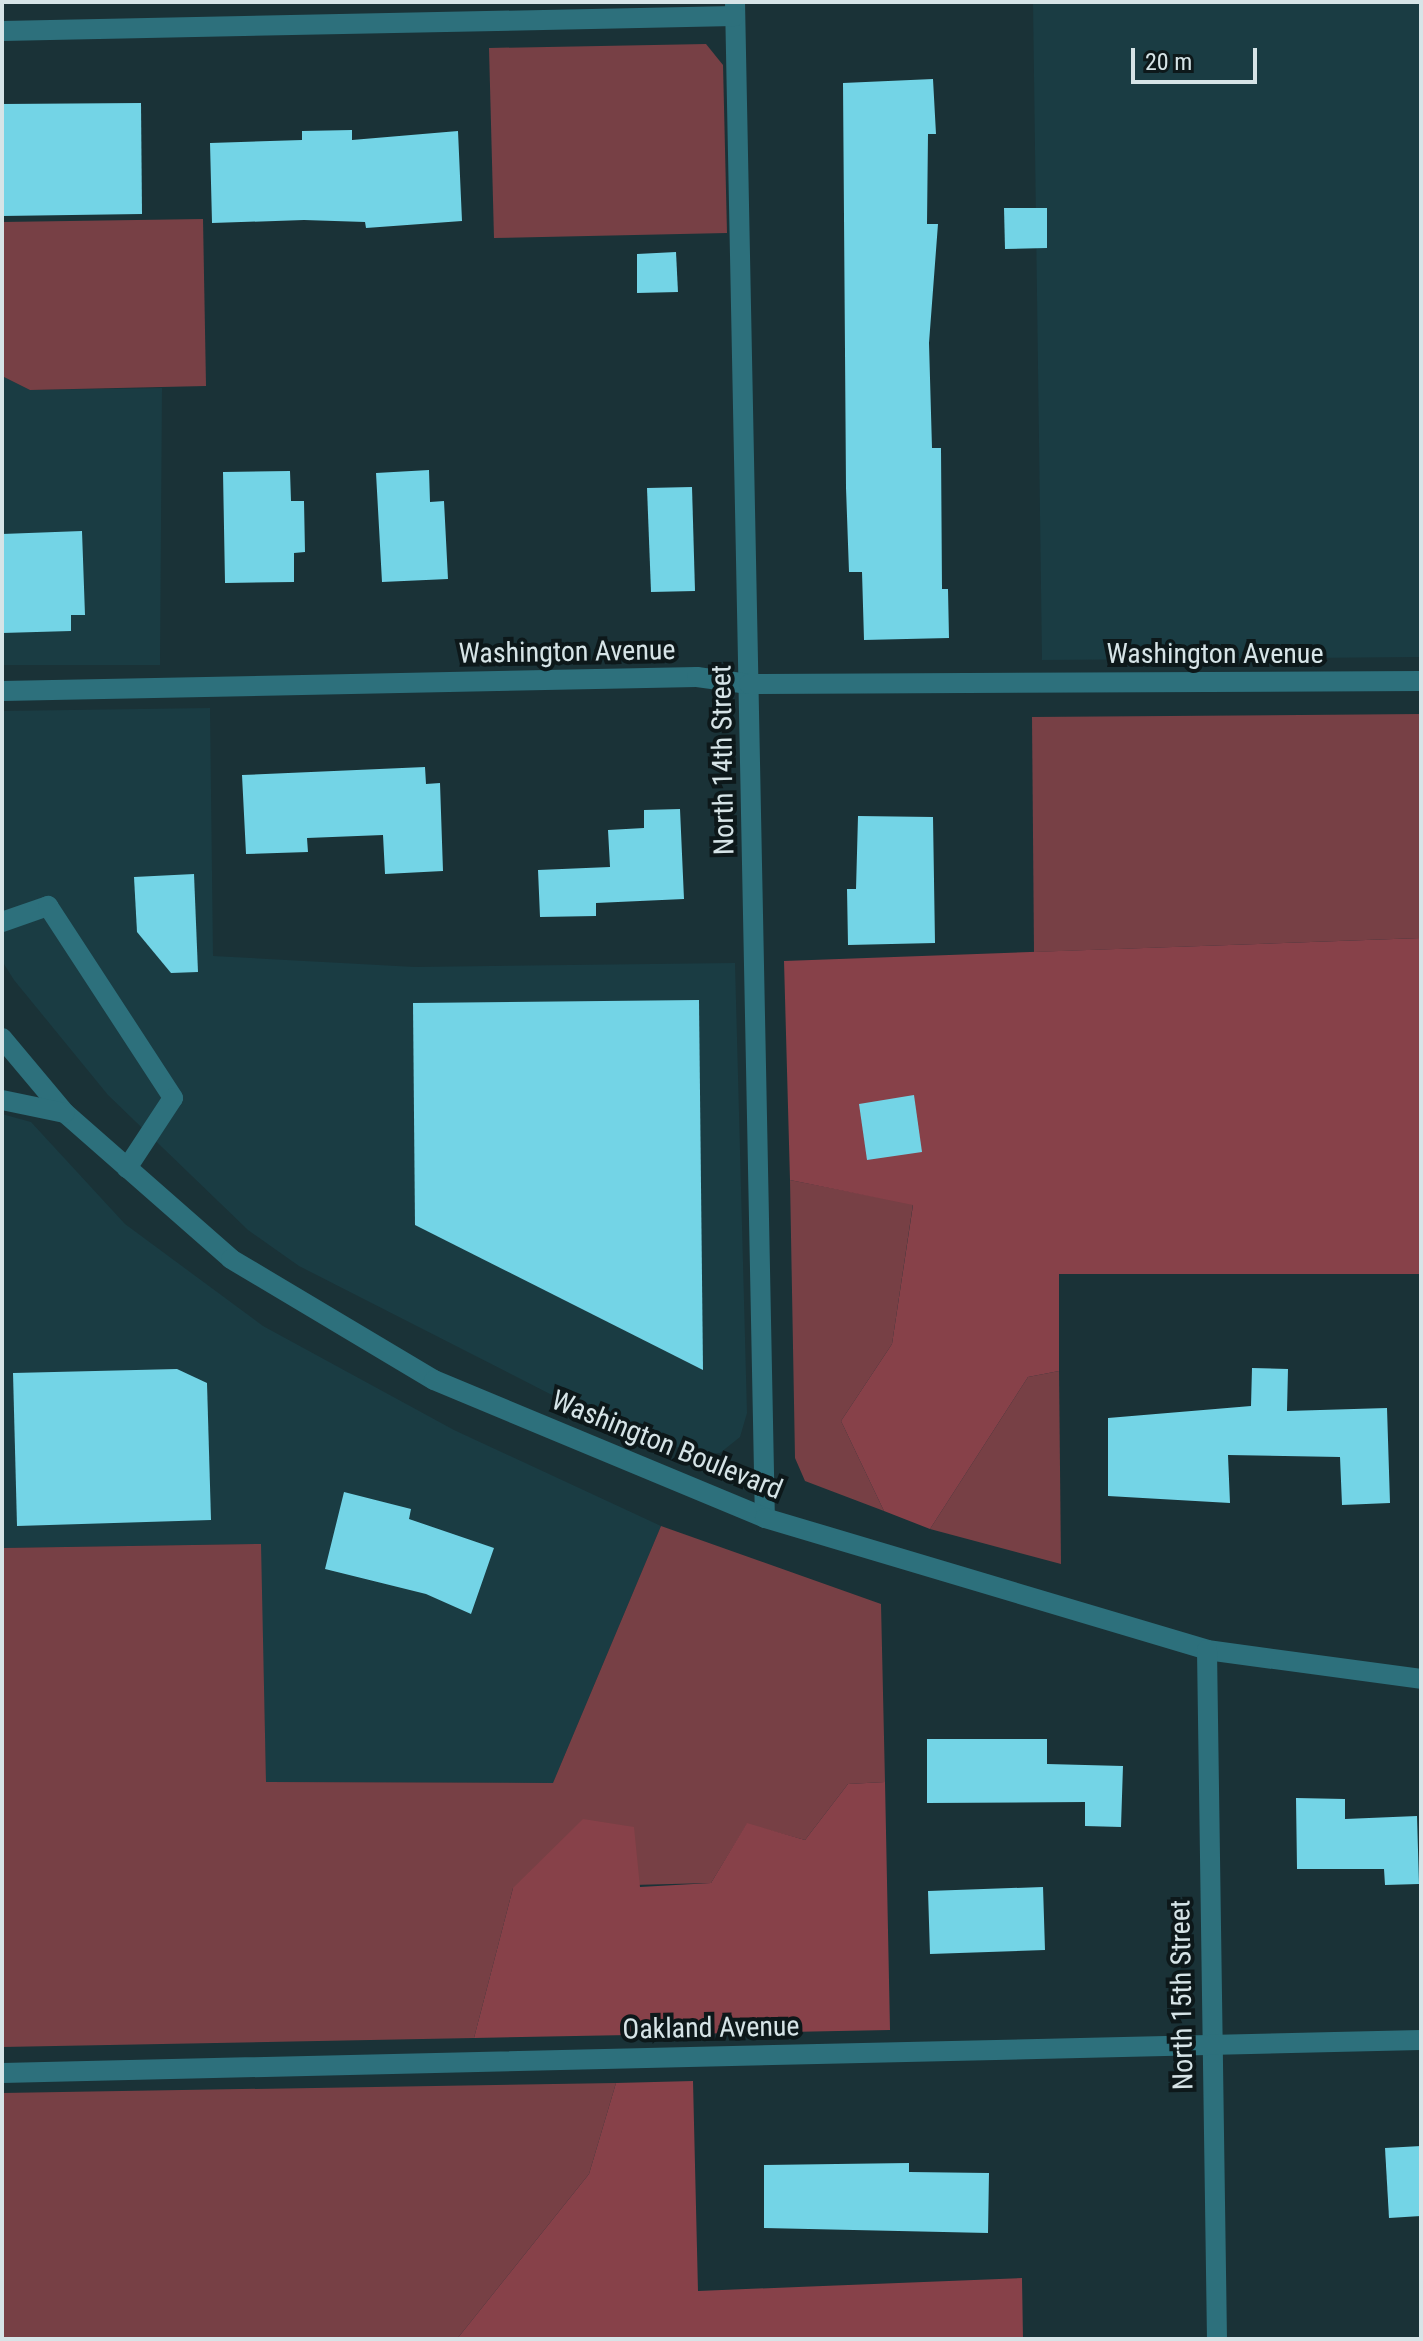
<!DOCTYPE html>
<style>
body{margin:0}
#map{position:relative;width:1423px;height:2341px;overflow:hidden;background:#1a3237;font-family:"Roboto Condensed",sans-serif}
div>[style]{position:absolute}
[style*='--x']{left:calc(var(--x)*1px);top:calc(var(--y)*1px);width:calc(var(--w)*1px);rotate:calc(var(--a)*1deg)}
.built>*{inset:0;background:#1a3c43}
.green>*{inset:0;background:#774045}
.forest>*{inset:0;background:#874149}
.building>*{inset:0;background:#73d4e6}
.minor>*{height:20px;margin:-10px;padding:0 10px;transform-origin:10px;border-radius:10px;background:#2d707c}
span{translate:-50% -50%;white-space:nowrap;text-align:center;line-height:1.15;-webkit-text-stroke:8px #0d181a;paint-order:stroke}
.street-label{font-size:28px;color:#d6e4e7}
.frame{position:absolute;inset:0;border:4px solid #d6e4e7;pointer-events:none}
.scale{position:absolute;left:1131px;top:48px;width:126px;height:36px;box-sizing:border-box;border:4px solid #d6e4e7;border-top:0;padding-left:10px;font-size:24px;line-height:28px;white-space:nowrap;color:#d6e4e7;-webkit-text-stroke:6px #0d181a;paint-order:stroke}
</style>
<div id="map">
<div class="built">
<i style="clip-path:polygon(1033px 2px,1421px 2px,1421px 657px,1042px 660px)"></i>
<i style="clip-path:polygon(2px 376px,30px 390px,162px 388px,160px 665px,2px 665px)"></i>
<i style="clip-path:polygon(210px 708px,213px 956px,415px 967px,735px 963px,747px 1413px,740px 1437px,720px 1453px,696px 1455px,550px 1394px,299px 1266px,248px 1230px,108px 1095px,14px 980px,2px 961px,2px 711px)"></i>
<i style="clip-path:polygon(2px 1114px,31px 1122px,125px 1224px,263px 1326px,454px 1430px,661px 1526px,553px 1783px,266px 1782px,260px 1544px,2px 1548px)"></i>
</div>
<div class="green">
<i style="clip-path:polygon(706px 44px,723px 65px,727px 233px,494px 238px,489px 48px)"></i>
<i style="clip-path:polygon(203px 219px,206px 386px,30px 390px,2px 376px,2px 222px)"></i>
<i style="clip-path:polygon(1421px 714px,1421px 938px,1034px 952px,1032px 717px)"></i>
<i style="clip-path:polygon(790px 1180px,913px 1204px,892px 1344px,841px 1421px,884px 1511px,805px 1481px,795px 1458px)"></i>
<i style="clip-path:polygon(1059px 1371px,1061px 1564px,930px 1529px,1028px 1377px)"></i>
<i style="clip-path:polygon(661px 1526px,881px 1604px,885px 1782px,848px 1784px,805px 1840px,747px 1824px,711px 1883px,513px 1888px,474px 2038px,2px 2047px,2px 1548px,261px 1544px,266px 1782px,553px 1783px)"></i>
<i style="clip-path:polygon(616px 2083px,589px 2174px,457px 2339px,2px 2339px,2px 2093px)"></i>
</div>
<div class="forest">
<i style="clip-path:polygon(1421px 938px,1421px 1274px,1059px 1274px,1059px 1371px,1028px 1377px,930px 1529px,884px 1511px,841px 1421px,892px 1344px,913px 1205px,790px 1180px,784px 961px)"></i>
<i style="clip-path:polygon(885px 1782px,890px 2030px,474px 2038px,513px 1888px,583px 1819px,634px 1827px,640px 1887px,711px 1883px,747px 1823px,805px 1840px,848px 1784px)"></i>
<i style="clip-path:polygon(693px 2081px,698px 2291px,1022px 2278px,1023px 2339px,457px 2339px,589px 2174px,616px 2083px)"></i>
</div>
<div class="building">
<i style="clip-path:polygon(933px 79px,936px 134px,928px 134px,927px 224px,938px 224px,929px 343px,932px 448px,941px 448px,942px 589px,948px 589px,949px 638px,864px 640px,862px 572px,849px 572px,846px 488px,843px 83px)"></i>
<i style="clip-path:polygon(141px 103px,142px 214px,2px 216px,2px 104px)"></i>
<i style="clip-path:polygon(352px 130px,352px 140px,458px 131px,462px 221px,366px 228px,365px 222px,304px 220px,212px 223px,210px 143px,302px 140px,302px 131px)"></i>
<i style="clip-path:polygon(1004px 208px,1047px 208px,1047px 248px,1005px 249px)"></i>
<i style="clip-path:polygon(676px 252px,678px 292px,637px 293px,637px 254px)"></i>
<i style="clip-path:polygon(429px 470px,430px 502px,444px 501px,448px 579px,382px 582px,376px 473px)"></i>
<i style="clip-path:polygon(290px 471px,291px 501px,304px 501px,305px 552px,294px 553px,294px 582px,225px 583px,223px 472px)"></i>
<i style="clip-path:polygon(692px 487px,695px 591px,651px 592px,647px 488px)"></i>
<i style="clip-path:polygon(82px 531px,85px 615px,71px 615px,71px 631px,2px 633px,2px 534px)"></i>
<i style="clip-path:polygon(425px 767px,426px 784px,440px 783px,443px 871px,385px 874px,383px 835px,307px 838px,308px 852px,246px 854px,242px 775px)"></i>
<i style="clip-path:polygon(680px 809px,684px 899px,596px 903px,596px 916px,540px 917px,538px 870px,610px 867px,608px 830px,644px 828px,644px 810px)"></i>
<i style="clip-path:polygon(858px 816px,933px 817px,935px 943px,848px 945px,847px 889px,856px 889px)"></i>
<i style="clip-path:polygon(194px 874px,198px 972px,171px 973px,137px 932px,134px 877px)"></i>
<i style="clip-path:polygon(699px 1000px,703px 1370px,415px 1225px,413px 1003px)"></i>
<i style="clip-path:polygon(914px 1095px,922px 1152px,867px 1160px,859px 1104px)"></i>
<i style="clip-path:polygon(1252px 1368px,1288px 1369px,1287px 1411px,1387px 1408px,1390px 1503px,1342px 1505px,1340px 1457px,1228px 1455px,1230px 1503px,1108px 1496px,1108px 1418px,1251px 1406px)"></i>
<i style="clip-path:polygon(177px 1369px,207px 1383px,211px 1520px,17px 1526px,13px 1373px)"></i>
<i style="clip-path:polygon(344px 1492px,411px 1509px,409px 1519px,494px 1548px,471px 1614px,426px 1594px,325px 1569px)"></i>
<i style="clip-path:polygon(927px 1739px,1047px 1739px,1047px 1764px,1123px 1766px,1121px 1827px,1085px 1826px,1085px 1802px,927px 1803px)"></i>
<i style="clip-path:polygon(1296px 1798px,1345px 1799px,1345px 1819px,1417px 1816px,1419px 1884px,1385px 1885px,1384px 1869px,1297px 1869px)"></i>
<i style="clip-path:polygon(1043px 1887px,1045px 1950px,930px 1954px,928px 1891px)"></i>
<i style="clip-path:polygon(1421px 2146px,1421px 2216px,1389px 2218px,1385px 2148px)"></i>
<i style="clip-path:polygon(909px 2163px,909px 2172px,989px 2173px,988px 2233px,764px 2228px,764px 2165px)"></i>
</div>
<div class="minor">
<i style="--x:735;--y:2;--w:1516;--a:88.87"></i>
<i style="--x:2;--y:31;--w:733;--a:-1.17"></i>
<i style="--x:2;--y:691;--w:695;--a:-1.15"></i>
<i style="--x:697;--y:677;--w:52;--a:7.7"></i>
<i style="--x:749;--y:684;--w:672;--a:-0.26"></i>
<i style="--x:2;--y:922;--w:49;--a:-19.2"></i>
<i style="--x:48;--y:906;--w:229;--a:56.9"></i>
<i style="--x:173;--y:1098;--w:84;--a:123.3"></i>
<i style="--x:2;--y:1038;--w:98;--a:50"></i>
<i style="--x:65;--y:1113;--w:221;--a:41.3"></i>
<i style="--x:231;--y:1259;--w:236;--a:30.8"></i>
<i style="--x:434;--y:1380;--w:359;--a:22.6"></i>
<i style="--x:765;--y:1518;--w:461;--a:16.6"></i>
<i style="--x:1207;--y:1650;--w:216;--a:7.7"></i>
<i style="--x:2;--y:1100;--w:64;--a:11.7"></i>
<i style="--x:1207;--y:1650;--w:689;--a:89.17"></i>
<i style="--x:2;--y:2073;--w:1419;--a:-1.33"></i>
</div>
<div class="street-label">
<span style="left:567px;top:652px;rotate:-1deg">Washington Avenue</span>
<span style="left:1215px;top:654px">Washington Avenue</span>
<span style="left:723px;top:760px;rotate:-91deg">North 14th Street</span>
<span style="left:667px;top:1445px;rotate:22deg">Washington Boulevard</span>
<span style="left:1182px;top:1995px;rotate:-91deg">North 15th Street</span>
<span style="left:711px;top:2028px;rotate:-1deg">Oakland Avenue</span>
</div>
<div class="frame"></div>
<div class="scale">20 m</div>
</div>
